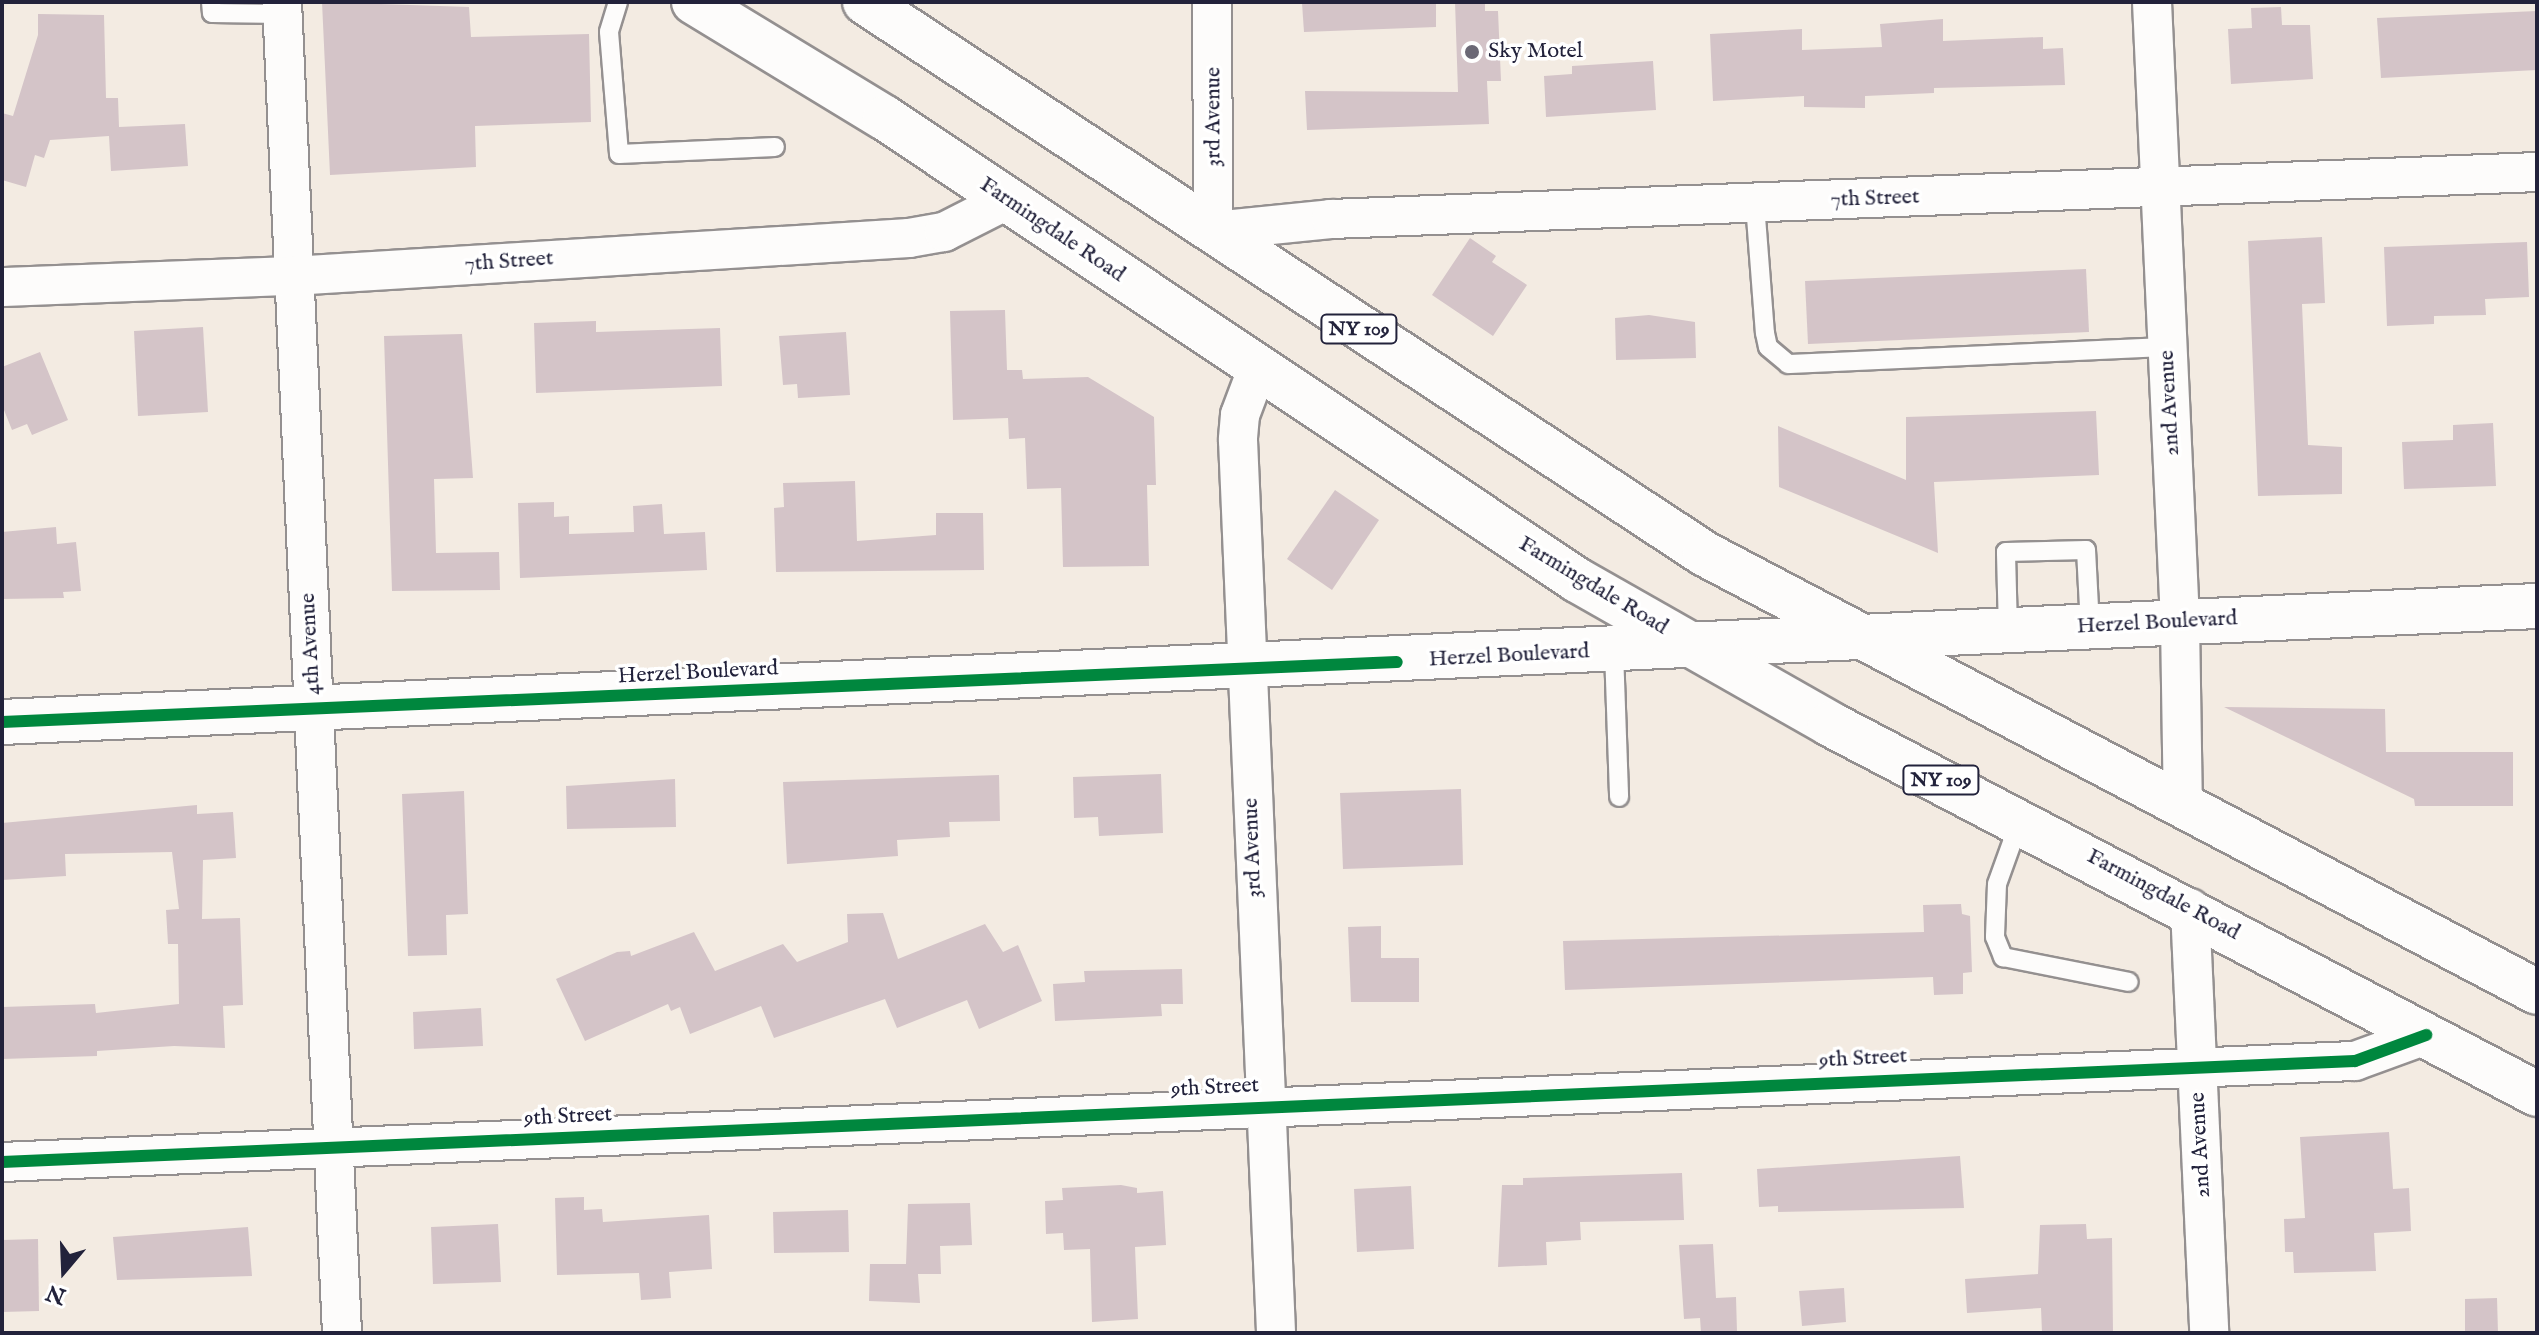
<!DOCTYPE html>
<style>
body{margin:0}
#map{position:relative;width:2539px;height:1335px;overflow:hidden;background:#f3ebe2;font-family:"IM FELL English",serif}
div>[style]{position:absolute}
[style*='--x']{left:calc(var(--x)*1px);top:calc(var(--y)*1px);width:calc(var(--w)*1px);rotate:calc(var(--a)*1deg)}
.building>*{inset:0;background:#d4c4c8}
.roads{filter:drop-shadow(2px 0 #949090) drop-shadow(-2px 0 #949090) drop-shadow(0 2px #949090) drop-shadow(0 -2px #949090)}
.service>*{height:18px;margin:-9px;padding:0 9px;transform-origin:9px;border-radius:9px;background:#fdfcfb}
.minor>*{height:38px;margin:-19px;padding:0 19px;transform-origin:19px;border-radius:19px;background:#fdfcfb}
.tertiary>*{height:44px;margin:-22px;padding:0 22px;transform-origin:22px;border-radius:22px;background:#fdfcfb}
.primary>*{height:44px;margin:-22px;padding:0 22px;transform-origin:22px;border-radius:22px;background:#fdfcfb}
.cycleway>*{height:12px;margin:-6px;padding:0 6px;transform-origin:6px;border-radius:6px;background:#00873e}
.dots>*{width:22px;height:22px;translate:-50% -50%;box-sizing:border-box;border:4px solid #fff;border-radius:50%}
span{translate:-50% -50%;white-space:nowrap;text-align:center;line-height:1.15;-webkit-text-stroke:7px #fff;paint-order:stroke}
.shield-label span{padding:2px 6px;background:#fff;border:2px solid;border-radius:6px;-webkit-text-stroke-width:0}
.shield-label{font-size:20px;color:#22223b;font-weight:700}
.poi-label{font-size:22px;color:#22223b}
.left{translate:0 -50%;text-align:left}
.street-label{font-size:22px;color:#22223b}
.frame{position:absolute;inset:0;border:4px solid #22223b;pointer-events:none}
.north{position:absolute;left:24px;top:1231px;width:80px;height:80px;-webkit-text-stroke:6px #fff;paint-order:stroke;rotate:199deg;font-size:22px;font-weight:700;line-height:32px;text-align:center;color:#22223b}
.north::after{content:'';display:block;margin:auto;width:28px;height:36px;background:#22223b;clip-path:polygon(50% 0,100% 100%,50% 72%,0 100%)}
</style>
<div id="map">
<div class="building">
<i style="clip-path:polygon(322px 2px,469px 7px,471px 37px,589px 34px,591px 122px,475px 126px,476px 167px,330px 175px)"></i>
<i style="clip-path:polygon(1319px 2px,1436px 2px,1436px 27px,1304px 32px,1302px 3px)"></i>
<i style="clip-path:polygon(1455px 2px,1485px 2px,1485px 11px,1498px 11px,1501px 81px,1487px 81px,1489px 124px,1307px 130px,1305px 91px,1458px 92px)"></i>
<i style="clip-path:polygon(2281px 7px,2282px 25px,2310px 25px,2313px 79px,2231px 84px,2228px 29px,2252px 28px,2251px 8px)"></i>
<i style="clip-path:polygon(2537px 11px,2537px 70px,2381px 78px,2377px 18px)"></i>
<i style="clip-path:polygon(38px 14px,104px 15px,106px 98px,118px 98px,119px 127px,185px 124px,188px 166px,111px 171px,109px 136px,50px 140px,44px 158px,35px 155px,26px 187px,2px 180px,2px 113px,13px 116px,38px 35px)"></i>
<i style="clip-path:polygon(1943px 19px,1943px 41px,2043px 37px,2043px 49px,2063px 48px,2065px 85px,1934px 88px,1934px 93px,1865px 96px,1865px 108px,1804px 107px,1804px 96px,1713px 101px,1710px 34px,1802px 29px,1802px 50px,1882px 47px,1880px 24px)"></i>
<i style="clip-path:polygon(1653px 61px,1656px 110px,1546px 117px,1544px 76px,1572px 74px,1572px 66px)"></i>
<i style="clip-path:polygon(2322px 237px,2325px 303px,2302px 304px,2308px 445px,2342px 447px,2342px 494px,2258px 496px,2248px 241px)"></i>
<i style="clip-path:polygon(1470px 238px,1496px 256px,1492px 262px,1527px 285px,1493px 336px,1432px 295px)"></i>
<i style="clip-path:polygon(2527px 242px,2529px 297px,2485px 299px,2486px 315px,2434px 316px,2434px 324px,2387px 326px,2384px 247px)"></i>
<i style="clip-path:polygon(2086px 269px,2089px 332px,1808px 344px,1805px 281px)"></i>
<i style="clip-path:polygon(1005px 310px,1007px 370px,1022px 370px,1023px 379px,1088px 377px,1154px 417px,1156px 485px,1147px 485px,1149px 566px,1063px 567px,1061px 488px,1027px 489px,1025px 438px,1009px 439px,1008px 418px,953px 420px,950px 311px)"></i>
<i style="clip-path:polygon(1649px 315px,1695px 322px,1696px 358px,1616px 360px,1615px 318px)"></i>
<i style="clip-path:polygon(596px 321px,596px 332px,720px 328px,722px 386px,536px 393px,534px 323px)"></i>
<i style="clip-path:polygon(203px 327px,208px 412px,138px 416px,134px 331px)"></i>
<i style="clip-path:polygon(846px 332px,850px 395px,798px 398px,797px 384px,783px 385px,779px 336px)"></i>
<i style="clip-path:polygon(462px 334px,473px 478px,434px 479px,436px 553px,499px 552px,500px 590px,392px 591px,384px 336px)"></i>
<i style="clip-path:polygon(40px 352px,68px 420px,32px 435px,27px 424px,12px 430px,2px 405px,2px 367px)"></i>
<i style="clip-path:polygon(2096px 411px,2099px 475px,1934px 482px,1938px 553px,1779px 487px,1778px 426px,1906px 480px,1906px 417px)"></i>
<i style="clip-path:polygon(2493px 423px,2496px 486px,2404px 489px,2402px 442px,2453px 440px,2453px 425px)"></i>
<i style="clip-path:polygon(855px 481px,857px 541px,936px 535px,936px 513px,983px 513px,984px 570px,776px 572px,774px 508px,784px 507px,783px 483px)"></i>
<i style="clip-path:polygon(1335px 490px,1379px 520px,1332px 590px,1287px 559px)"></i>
<i style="clip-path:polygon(554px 502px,554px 517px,569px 516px,569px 534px,634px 532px,633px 506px,662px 504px,664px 534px,705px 532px,707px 570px,520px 578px,518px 503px)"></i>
<i style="clip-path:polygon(56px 527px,57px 544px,76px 542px,81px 591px,63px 592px,64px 598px,2px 599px,2px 532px)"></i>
<i style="clip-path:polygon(2224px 707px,2385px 709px,2386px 752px,2513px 752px,2513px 806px,2415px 806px,2414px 799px)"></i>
<i style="clip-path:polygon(1161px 774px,1163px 833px,1099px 836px,1098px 817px,1074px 818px,1073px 777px)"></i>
<i style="clip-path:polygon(999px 775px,1000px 821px,949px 822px,950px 837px,897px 840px,898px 856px,787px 864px,783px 782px)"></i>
<i style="clip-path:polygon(675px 779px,676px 827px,567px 829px,566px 786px)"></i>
<i style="clip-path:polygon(1461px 789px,1463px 865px,1343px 869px,1340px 793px)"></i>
<i style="clip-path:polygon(464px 791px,468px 914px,446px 915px,447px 955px,408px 956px,402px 794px)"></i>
<i style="clip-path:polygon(197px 805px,197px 814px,233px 812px,236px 858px,203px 860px,202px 919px,240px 918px,243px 1005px,223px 1006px,225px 1048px,174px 1046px,97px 1051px,97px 1056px,2px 1059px,2px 1007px,95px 1004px,96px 1013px,179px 1004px,178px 944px,168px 944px,166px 910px,179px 909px,172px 852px,65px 854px,66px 876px,2px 880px,2px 823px)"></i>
<i style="clip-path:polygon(1961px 904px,1962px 914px,1970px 916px,1972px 972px,1963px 973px,1963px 994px,1934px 995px,1933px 977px,1565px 990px,1563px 941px,1924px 932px,1923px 905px)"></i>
<i style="clip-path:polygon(883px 913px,898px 959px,985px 924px,1003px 952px,1018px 945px,1042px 1001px,979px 1029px,967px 1000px,897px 1028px,885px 999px,774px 1038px,761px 1006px,690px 1034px,680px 1007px,671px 1011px,668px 1004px,585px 1041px,556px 979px,617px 952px,630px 951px,631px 956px,694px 932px,715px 971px,783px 944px,797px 962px,848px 942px,847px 914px)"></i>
<i style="clip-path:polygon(1381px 926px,1381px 958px,1419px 958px,1419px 1002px,1351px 1002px,1348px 927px)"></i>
<i style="clip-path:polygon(1182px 969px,1183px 1004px,1161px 1004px,1162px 1016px,1055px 1021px,1053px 984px,1085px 982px,1084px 971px)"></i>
<i style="clip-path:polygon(481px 1008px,483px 1046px,414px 1049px,413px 1012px)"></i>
<i style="clip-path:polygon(2389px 1132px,2393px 1189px,2409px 1188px,2411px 1231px,2374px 1233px,2376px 1271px,2294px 1273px,2293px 1252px,2285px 1252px,2284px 1219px,2305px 1218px,2300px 1137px)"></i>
<i style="clip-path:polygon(1960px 1156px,1964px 1208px,1778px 1212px,1778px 1206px,1759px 1207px,1757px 1169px)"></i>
<i style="clip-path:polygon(1682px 1173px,1684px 1220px,1580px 1222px,1581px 1240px,1546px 1242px,1547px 1265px,1498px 1267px,1502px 1185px,1523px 1185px,1523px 1178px)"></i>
<i style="clip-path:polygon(1121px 1185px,1137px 1188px,1137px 1193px,1163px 1191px,1166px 1245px,1135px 1247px,1138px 1319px,1092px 1322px,1090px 1249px,1064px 1250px,1063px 1233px,1046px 1234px,1045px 1201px,1063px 1200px,1062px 1188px)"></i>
<i style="clip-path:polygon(1411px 1186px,1414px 1249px,1357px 1252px,1354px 1189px)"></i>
<i style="clip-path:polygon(584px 1197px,584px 1210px,602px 1209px,603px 1222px,709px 1215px,712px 1269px,669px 1272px,671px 1298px,641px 1300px,639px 1273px,557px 1275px,555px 1198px)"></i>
<i style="clip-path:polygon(970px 1203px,972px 1245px,940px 1246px,941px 1274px,918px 1274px,920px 1303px,869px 1301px,870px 1264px,906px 1264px,908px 1204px)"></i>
<i style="clip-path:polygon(848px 1210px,849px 1252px,774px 1253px,773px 1212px)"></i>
<i style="clip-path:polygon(498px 1224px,501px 1282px,433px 1284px,431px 1227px)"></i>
<i style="clip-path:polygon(2086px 1224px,2087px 1239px,2112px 1238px,2113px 1333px,2042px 1333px,2041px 1308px,1967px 1313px,1965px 1279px,2038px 1274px,2040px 1225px)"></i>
<i style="clip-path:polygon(248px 1227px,252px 1276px,117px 1280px,113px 1237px)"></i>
<i style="clip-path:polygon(38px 1239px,39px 1311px,2px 1312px,2px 1240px)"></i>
<i style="clip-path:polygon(1713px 1244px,1716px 1298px,1736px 1297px,1737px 1332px,1701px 1333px,1700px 1318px,1684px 1319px,1679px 1245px)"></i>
<i style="clip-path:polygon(1844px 1288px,1846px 1322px,1802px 1326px,1799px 1291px)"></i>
<i style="clip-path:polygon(2497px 1298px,2498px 1333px,2465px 1333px,2465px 1299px)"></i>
</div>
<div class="roads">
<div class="service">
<i style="--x:211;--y:2;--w:11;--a:85"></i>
<i style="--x:212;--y:13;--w:70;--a:0.8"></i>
<i style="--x:618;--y:2;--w:31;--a:107"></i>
<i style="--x:609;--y:32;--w:122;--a:85.3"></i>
<i style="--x:619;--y:154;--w:156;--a:-2.6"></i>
<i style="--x:1755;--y:204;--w:129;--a:85.6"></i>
<i style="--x:1765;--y:333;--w:14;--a:78"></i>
<i style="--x:1768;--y:347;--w:26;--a:40"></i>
<i style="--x:1788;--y:364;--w:379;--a:-2.6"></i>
<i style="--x:2008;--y:630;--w:78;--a:-91.5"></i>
<i style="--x:2006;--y:552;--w:80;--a:-1.4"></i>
<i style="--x:2086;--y:550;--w:76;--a:87"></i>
<i style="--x:1614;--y:651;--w:146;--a:88"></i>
<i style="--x:2019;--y:823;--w:65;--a:109.8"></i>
<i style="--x:1997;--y:884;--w:53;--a:92.2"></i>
<i style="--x:1995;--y:937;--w:22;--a:68"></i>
<i style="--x:2003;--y:957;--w:128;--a:11.2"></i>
</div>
<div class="minor">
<i style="--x:282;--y:2;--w:1332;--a:87.42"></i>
<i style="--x:1212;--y:2;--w:229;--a:89.7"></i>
<i style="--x:1213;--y:231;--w:119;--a:-5.8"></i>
<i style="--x:1331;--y:219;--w:1207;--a:-2.23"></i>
<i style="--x:2152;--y:2;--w:621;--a:87.41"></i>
<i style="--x:2180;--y:622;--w:183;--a:89.1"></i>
<i style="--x:2;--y:287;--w:290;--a:-2.2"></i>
<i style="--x:292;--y:276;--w:618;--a:-3.52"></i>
<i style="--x:909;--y:238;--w:36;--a:-10"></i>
<i style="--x:944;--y:232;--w:71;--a:-26.9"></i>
<i style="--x:1258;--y:367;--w:51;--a:110.6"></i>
<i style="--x:1240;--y:415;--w:25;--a:95"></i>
<i style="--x:1238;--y:440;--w:894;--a:87.56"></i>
<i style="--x:2190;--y:908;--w:425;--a:87.4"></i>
<i style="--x:2;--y:1162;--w:2355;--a:-2.46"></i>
<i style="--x:2355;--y:1061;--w:76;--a:-20.1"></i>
</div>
<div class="tertiary">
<i style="--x:2;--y:722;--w:2538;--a:-2.62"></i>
</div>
<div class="primary">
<i style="--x:694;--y:2;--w:223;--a:31.3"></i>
<i style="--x:885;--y:118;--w:832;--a:33.73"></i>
<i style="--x:1577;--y:580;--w:291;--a:29.6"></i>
<i style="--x:1830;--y:724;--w:798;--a:27.62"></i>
<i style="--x:865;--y:2;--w:1005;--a:33.31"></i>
<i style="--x:1705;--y:554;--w:940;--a:27.76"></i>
</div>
</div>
<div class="cycleway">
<i style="--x:2;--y:722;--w:1396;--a:-2.46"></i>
<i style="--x:2;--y:1162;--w:2355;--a:-2.46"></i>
<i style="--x:2355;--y:1061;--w:76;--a:-20.1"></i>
</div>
<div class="dots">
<i style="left:1472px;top:52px;background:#6b6875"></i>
</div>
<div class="shield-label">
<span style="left:1359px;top:329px">NY 109</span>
<span style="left:1941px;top:780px">NY 109</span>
</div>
<div class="poi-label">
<span class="left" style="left:1488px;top:52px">Sky Motel</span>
</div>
<div class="street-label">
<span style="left:1214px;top:117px;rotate:-90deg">3rd Avenue</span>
<span style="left:1875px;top:199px;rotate:-2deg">7th Street</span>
<span style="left:1052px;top:230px;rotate:34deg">Farmingdale Road</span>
<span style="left:509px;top:262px;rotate:-4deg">7th Street</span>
<span style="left:2170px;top:403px;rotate:-93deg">2nd Avenue</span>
<span style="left:1593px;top:586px;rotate:31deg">Farmingdale Road</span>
<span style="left:2157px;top:623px;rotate:-3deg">Herzel Boulevard</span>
<span style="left:311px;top:644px;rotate:-93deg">4th Avenue</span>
<span style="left:1509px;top:656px;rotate:-3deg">Herzel Boulevard</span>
<span style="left:698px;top:673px;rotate:-3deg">Herzel Boulevard</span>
<span style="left:1253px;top:848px;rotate:-92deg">3rd Avenue</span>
<span style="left:2163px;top:895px;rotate:28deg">Farmingdale Road</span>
<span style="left:1863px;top:1059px;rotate:-3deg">9th Street</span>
<span style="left:1215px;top:1088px;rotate:-3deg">9th Street</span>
<span style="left:568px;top:1117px;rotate:-3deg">9th Street</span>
<span style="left:2201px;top:1145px;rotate:-93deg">2nd Avenue</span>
</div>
<div class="frame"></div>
<div class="north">N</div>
</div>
